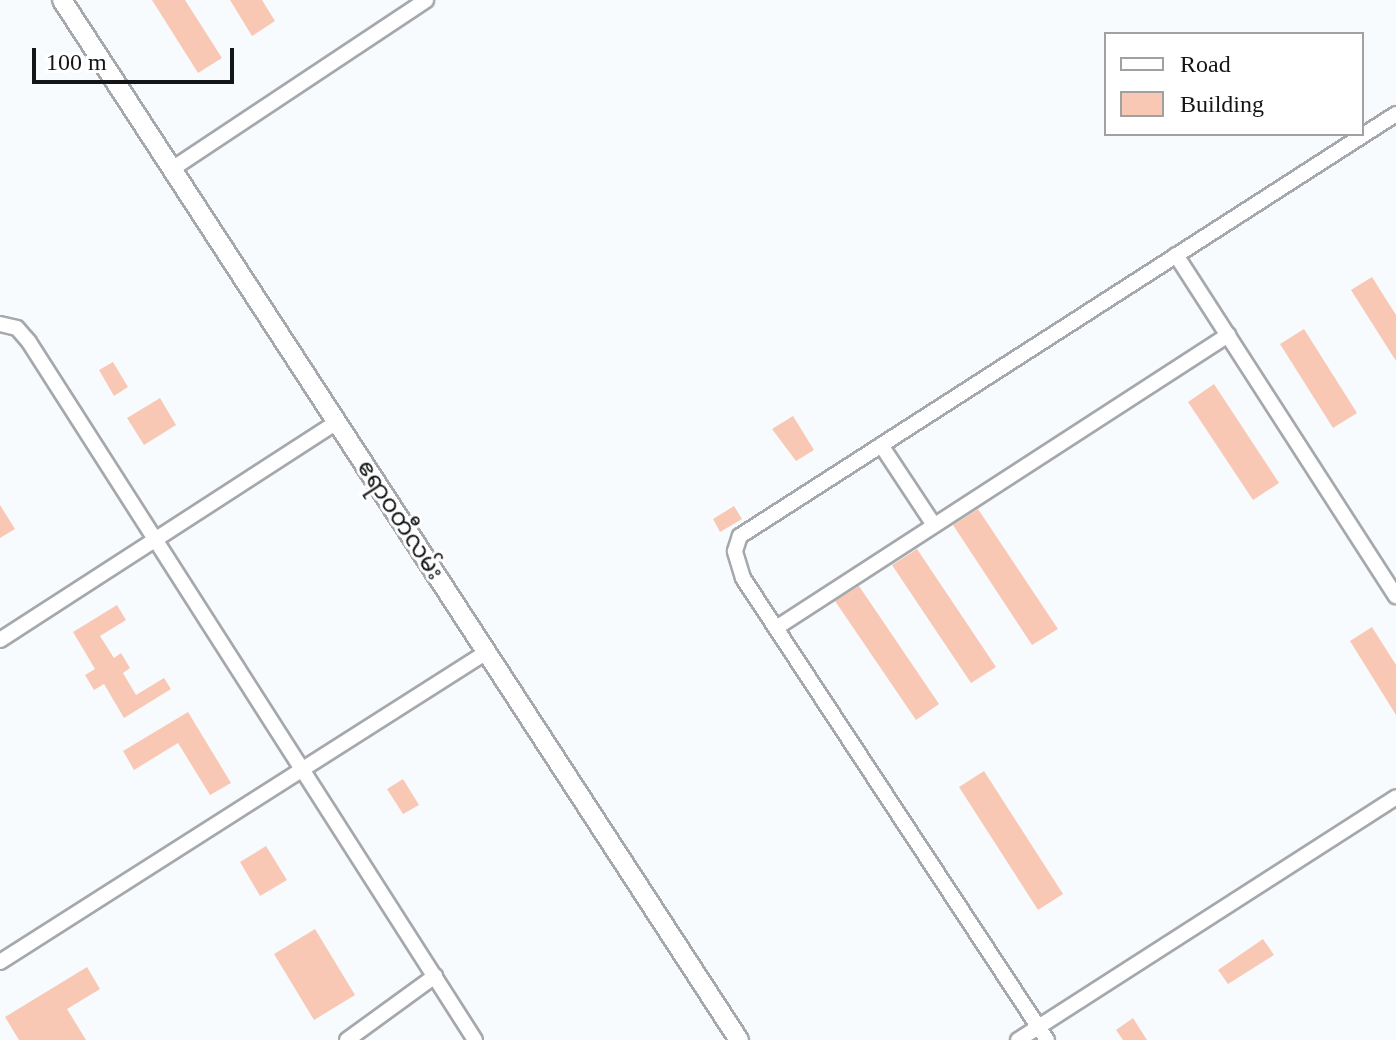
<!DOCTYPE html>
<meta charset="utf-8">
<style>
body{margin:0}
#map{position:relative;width:1396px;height:1040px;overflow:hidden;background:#f8fbfe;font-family:"Times New Roman","Noto Sans Myanmar",serif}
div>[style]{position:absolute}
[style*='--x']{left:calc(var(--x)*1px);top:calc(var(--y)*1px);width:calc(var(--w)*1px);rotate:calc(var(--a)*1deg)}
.building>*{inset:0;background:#f8c8b5}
.roads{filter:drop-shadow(2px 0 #a5a8ac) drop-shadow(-2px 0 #a5a8ac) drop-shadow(0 2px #a5a8ac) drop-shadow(0 -2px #a5a8ac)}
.minor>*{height:14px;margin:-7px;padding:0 7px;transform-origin:7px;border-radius:7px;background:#fff}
.tertiary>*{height:18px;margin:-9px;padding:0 9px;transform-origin:9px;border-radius:9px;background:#fff}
span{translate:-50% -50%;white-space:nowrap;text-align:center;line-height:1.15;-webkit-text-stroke:6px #fff;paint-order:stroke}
.street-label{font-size:24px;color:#141517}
.legend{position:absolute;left:1104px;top:32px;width:260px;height:104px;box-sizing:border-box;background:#fff;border:2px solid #a1a1a2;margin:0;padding:10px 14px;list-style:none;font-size:24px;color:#141517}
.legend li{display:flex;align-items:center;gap:16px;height:40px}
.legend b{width:40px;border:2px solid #a1a1a2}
.scale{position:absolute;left:32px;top:48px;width:202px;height:36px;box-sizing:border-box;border:4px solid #141517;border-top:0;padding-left:10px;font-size:24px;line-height:28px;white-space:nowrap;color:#141517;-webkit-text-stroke:6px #fff;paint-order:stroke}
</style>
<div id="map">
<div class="building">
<i style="clip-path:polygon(152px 0,185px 0,222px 58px,198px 73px)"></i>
<i style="clip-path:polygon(230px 0,262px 0,275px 21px,252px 36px)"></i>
<i style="clip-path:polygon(1372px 277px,1396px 315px,1396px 361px,1351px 290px)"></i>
<i style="clip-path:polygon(1304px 329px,1357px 413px,1333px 428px,1280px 344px)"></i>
<i style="clip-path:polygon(113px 362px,128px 387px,114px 396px,99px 370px)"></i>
<i style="clip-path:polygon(1214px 384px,1279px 483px,1253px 500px,1188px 402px)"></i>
<i style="clip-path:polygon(160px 398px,176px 425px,144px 445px,127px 418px)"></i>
<i style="clip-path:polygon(793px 416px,814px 450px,796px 461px,772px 429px)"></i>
<i style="clip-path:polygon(0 505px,15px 529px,0 538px)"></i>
<i style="clip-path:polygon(734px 506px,742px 519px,720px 532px,713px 519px)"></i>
<i style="clip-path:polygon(978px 509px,1058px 629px,1032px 645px,953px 525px)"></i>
<i style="clip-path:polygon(917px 549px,996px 667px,971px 683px,892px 565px)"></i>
<i style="clip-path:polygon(859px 586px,939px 704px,916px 720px,835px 601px)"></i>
<i style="clip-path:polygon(117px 605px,126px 620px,100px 636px,114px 658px,121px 653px,130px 668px,123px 673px,136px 695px,164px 678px,171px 689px,124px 718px,104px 684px,94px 690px,85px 675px,95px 669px,73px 632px)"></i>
<i style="clip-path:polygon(1372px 627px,1396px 665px,1396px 715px,1350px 641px)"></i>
<i style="clip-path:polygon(188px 712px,231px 783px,210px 795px,178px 743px,134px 770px,123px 751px)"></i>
<i style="clip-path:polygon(984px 771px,1063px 894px,1038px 910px,959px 787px)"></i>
<i style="clip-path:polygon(403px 779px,419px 805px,403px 814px,387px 789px)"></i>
<i style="clip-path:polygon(266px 846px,287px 880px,260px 896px,240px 862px)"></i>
<i style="clip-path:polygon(315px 929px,355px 995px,314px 1020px,274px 954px)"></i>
<i style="clip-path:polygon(1263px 939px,1274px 955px,1228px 984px,1218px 970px)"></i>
<i style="clip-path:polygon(87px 967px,100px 989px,67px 1009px,86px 1040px,19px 1040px,5px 1017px)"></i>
<i style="clip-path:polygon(1133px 1018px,1147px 1040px,1123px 1040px,1116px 1030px)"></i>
</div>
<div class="roads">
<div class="minor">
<i style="--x:172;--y:169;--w:305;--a:-33.6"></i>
<i style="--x:1176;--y:255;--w:406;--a:57.2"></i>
<i style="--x:0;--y:324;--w:17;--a:13"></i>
<i style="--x:17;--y:328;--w:18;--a:49"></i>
<i style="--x:29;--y:342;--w:828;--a:57.42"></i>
<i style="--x:881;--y:445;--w:96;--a:56.5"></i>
<i style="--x:776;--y:628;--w:539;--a:-32.95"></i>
<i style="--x:0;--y:640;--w:401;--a:-32.9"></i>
<i style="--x:0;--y:962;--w:575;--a:-32.5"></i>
<i style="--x:347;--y:1040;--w:109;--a:-36"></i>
<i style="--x:1018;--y:1040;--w:449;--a:-32.7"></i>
<i style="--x:1047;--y:1040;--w:553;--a:-123.35"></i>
<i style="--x:743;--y:578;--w:28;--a:-107"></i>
<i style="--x:735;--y:551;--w:16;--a:-72"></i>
<i style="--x:740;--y:536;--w:780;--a:-32.75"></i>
</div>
<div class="tertiary">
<i style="--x:62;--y:0;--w:1241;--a:56.94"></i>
</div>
</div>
<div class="street-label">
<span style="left:400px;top:520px;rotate:57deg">ဧရာဝတီလမ်း</span>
</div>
<ul class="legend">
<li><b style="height:10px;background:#fff"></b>Road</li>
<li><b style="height:22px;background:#f8c8b5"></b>Building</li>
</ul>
<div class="scale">100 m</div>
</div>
